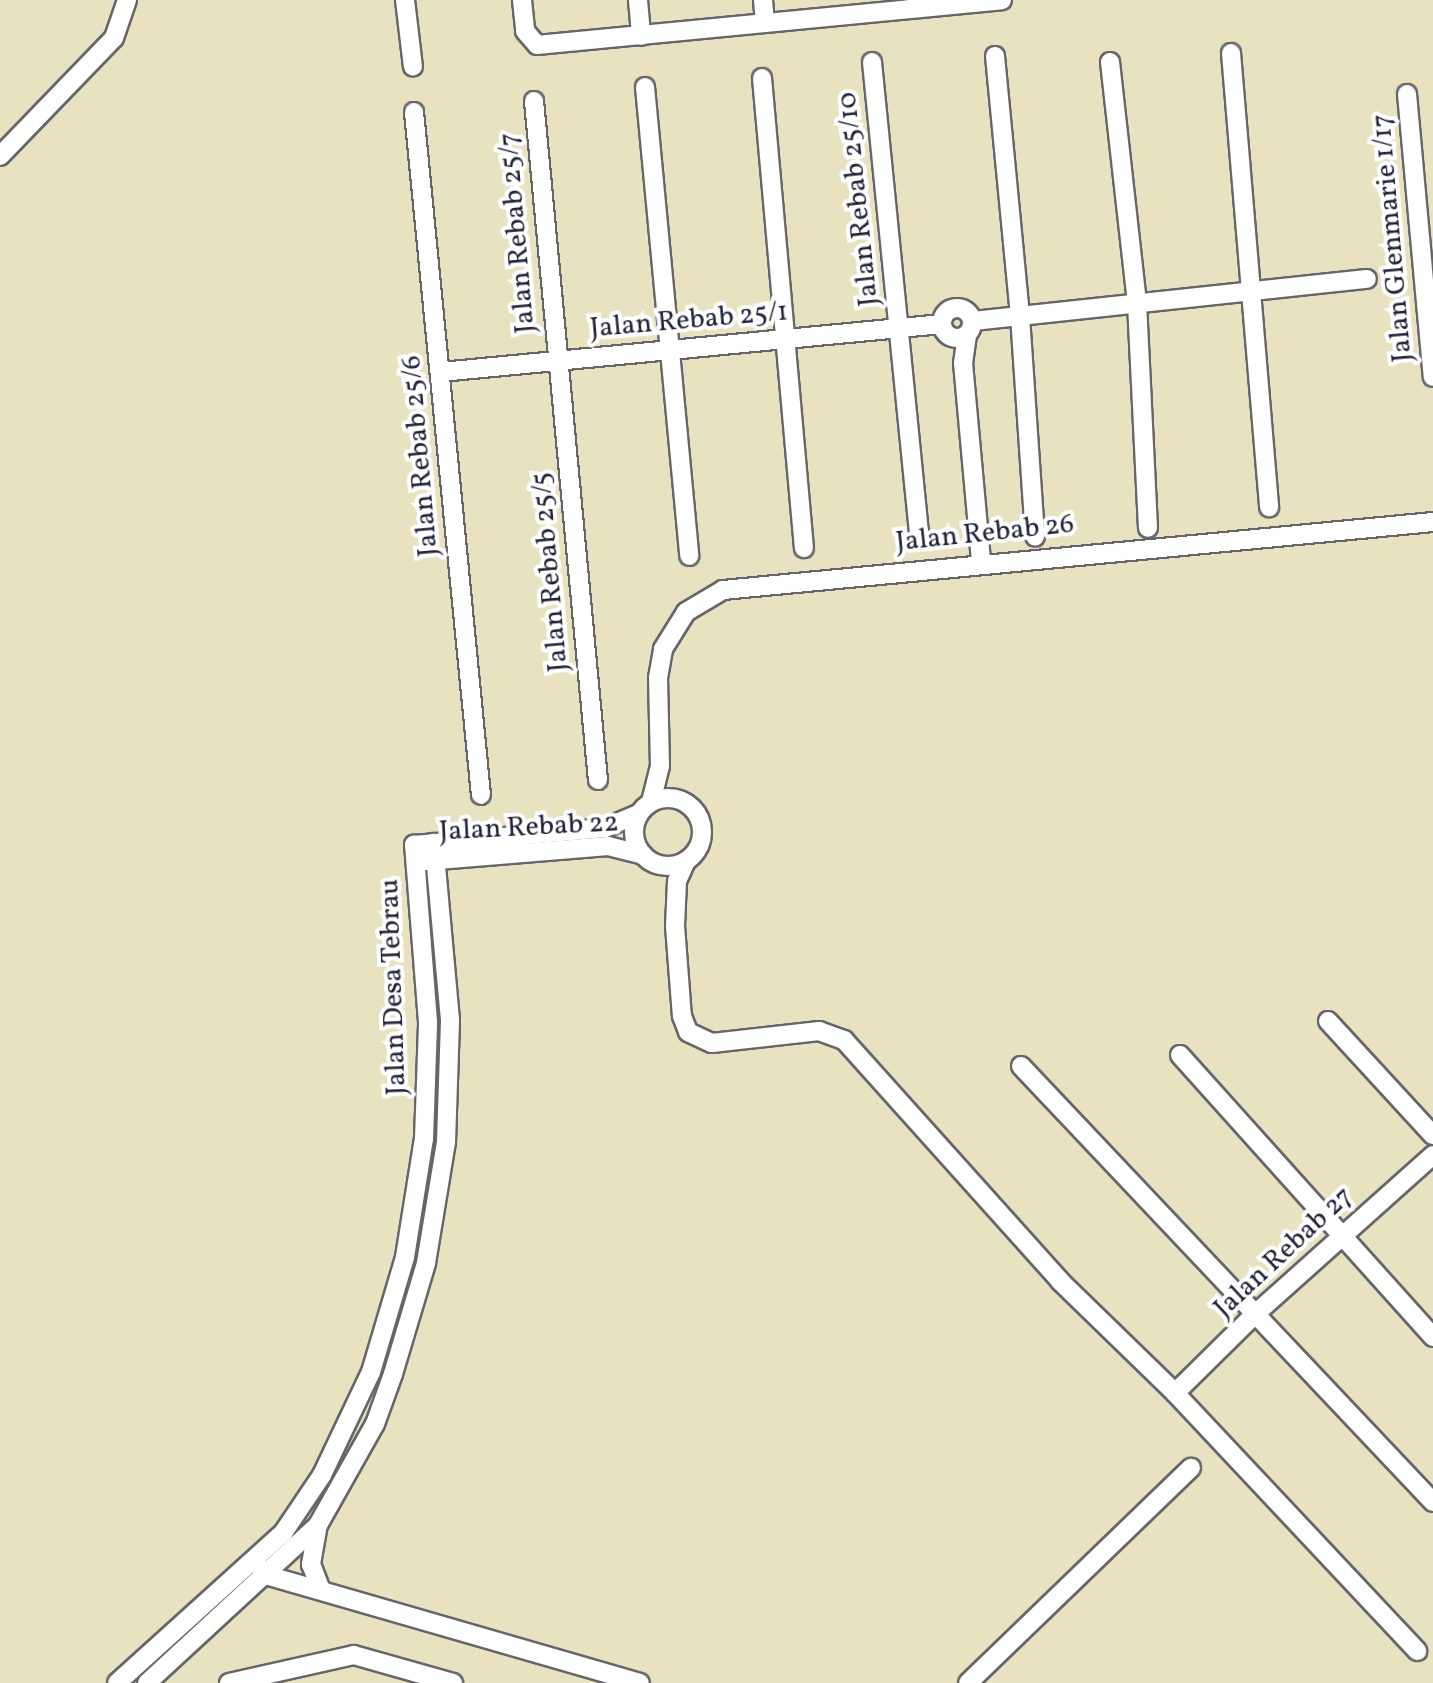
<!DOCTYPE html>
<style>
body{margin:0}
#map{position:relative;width:1433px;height:1683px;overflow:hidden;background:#e8e2c0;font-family:Vollkorn,serif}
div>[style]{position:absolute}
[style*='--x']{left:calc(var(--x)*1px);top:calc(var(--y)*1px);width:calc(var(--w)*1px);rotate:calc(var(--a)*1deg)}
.roads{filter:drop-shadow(2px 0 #67656a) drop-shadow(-2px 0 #67656a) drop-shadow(0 2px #67656a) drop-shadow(0 -2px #67656a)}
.minor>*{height:18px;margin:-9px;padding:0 9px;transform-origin:9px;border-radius:9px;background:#fff}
.minor>.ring{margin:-9px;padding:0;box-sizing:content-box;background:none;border:18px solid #fff;border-radius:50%}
span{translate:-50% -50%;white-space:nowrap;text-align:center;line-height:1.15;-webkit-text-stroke:8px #fff;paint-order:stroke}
.street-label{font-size:28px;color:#22223b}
</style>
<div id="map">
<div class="roads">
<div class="minor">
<i style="--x:405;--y:0;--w:67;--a:83.2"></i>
<i style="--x:522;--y:0;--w:31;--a:84"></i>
<i style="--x:525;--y:31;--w:18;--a:49"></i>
<i style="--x:537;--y:45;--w:467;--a:-5.5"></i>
<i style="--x:638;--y:0;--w:36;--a:85"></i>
<i style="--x:763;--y:0;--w:23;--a:85"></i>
<i style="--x:1231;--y:53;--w:456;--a:85.2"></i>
<i style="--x:995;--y:56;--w:261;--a:84.5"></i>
<i style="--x:1020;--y:316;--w:221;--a:86.1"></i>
<i style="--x:872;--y:62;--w:479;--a:84.3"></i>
<i style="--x:1110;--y:62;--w:243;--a:83.6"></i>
<i style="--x:1137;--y:303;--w:225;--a:87.2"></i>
<i style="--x:762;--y:78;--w:472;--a:84.9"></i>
<i style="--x:645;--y:87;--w:471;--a:84.6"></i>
<i style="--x:1407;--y:94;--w:284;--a:84.8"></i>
<i style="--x:534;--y:101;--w:682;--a:84.62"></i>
<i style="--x:414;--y:112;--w:686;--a:84.4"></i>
<i style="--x:0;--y:156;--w:164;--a:-46"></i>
<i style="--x:114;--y:38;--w:40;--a:-71.1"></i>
<i class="ring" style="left:942px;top:308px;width:12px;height:12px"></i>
<i style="--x:973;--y:321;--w:396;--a:-6.1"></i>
<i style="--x:967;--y:335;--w:28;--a:98"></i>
<i style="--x:963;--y:363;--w:200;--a:84.8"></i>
<i style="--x:441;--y:372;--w:503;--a:-5.47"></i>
<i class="ring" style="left:634px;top:798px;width:50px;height:50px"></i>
<i style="--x:651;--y:802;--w:37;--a:-76"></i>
<i style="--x:660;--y:766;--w:88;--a:-91.3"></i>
<i style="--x:658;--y:678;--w:29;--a:-80"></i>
<i style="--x:663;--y:649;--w:44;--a:-58.1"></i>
<i style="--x:686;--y:612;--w:43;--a:-30.7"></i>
<i style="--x:723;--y:590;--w:713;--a:-5.47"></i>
<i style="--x:426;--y:861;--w:183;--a:-4.7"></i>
<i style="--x:608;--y:846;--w:36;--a:14"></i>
<i style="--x:686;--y:861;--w:22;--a:114"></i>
<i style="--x:677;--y:881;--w:45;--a:92.5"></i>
<i style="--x:675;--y:926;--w:90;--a:85.6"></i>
<i style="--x:682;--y:1016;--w:17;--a:69"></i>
<i style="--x:688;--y:1032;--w:26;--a:25"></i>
<i style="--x:712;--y:1043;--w:108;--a:-6.4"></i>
<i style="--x:819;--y:1031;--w:27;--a:20"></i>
<i style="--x:844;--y:1040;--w:324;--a:48.1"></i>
<i style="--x:1060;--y:1281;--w:161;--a:44.2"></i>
<i style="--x:1175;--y:1393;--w:354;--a:46.8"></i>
<i style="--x:1328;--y:1021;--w:155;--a:47.4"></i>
<i style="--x:1180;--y:1055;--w:379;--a:48.1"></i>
<i style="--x:1021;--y:1066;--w:600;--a:46.62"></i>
<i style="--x:1175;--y:1393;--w:110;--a:-44.6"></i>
<i style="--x:1253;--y:1316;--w:241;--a:-41.8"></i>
<i style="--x:317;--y:1530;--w:35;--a:100"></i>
<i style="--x:311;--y:1564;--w:28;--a:69"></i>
<i style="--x:261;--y:1569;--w:8;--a:50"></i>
<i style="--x:266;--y:1575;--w:389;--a:16.1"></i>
<i style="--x:117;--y:1683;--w:224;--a:-42.1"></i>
<i style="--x:283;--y:1533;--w:70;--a:-56.1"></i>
<i style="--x:322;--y:1475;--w:114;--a:-64.6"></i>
<i style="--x:371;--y:1372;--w:120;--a:-73.5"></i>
<i style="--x:405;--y:1257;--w:120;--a:-80.9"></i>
<i style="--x:424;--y:1139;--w:117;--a:-88"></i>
<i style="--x:428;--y:1022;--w:178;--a:-94.5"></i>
<i style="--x:414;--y:845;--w:192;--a:-5.1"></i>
<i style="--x:605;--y:828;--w:36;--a:-23"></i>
<i style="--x:147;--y:1683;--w:233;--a:-42.7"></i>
<i style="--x:318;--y:1525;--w:116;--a:-60.6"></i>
<i style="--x:375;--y:1424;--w:53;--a:-70.2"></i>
<i style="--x:393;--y:1374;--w:116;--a:-73.4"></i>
<i style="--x:426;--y:1263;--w:123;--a:-80.6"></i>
<i style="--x:446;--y:1142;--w:122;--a:-88.1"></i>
<i style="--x:450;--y:1020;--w:178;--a:-95.2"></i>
<i style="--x:229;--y:1683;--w:128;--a:-12.6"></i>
<i style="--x:354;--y:1655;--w:103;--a:15.8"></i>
<i style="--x:968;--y:1683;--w:310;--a:-44"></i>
</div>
</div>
<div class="street-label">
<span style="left:859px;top:199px;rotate:-96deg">Jalan Rebab 25/10</span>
<span style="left:518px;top:233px;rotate:-95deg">Jalan Rebab 25/7</span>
<span style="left:1393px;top:238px;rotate:-95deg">Jalan Glenmarie 1/17</span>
<span style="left:689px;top:321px;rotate:-5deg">Jalan Rebab 25/1</span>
<span style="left:421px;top:456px;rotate:-95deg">Jalan Rebab 25/6</span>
<span style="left:985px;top:534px;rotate:-6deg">Jalan Rebab 26</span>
<span style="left:551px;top:572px;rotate:-95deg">Jalan Rebab 25/5</span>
<span style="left:529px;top:828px;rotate:-3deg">Jalan Rebab 22</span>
<span style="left:394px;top:987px;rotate:-92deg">Jalan Desa Tebrau</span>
<span style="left:1284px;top:1253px;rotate:-43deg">Jalan Rebab 27</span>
</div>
</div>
